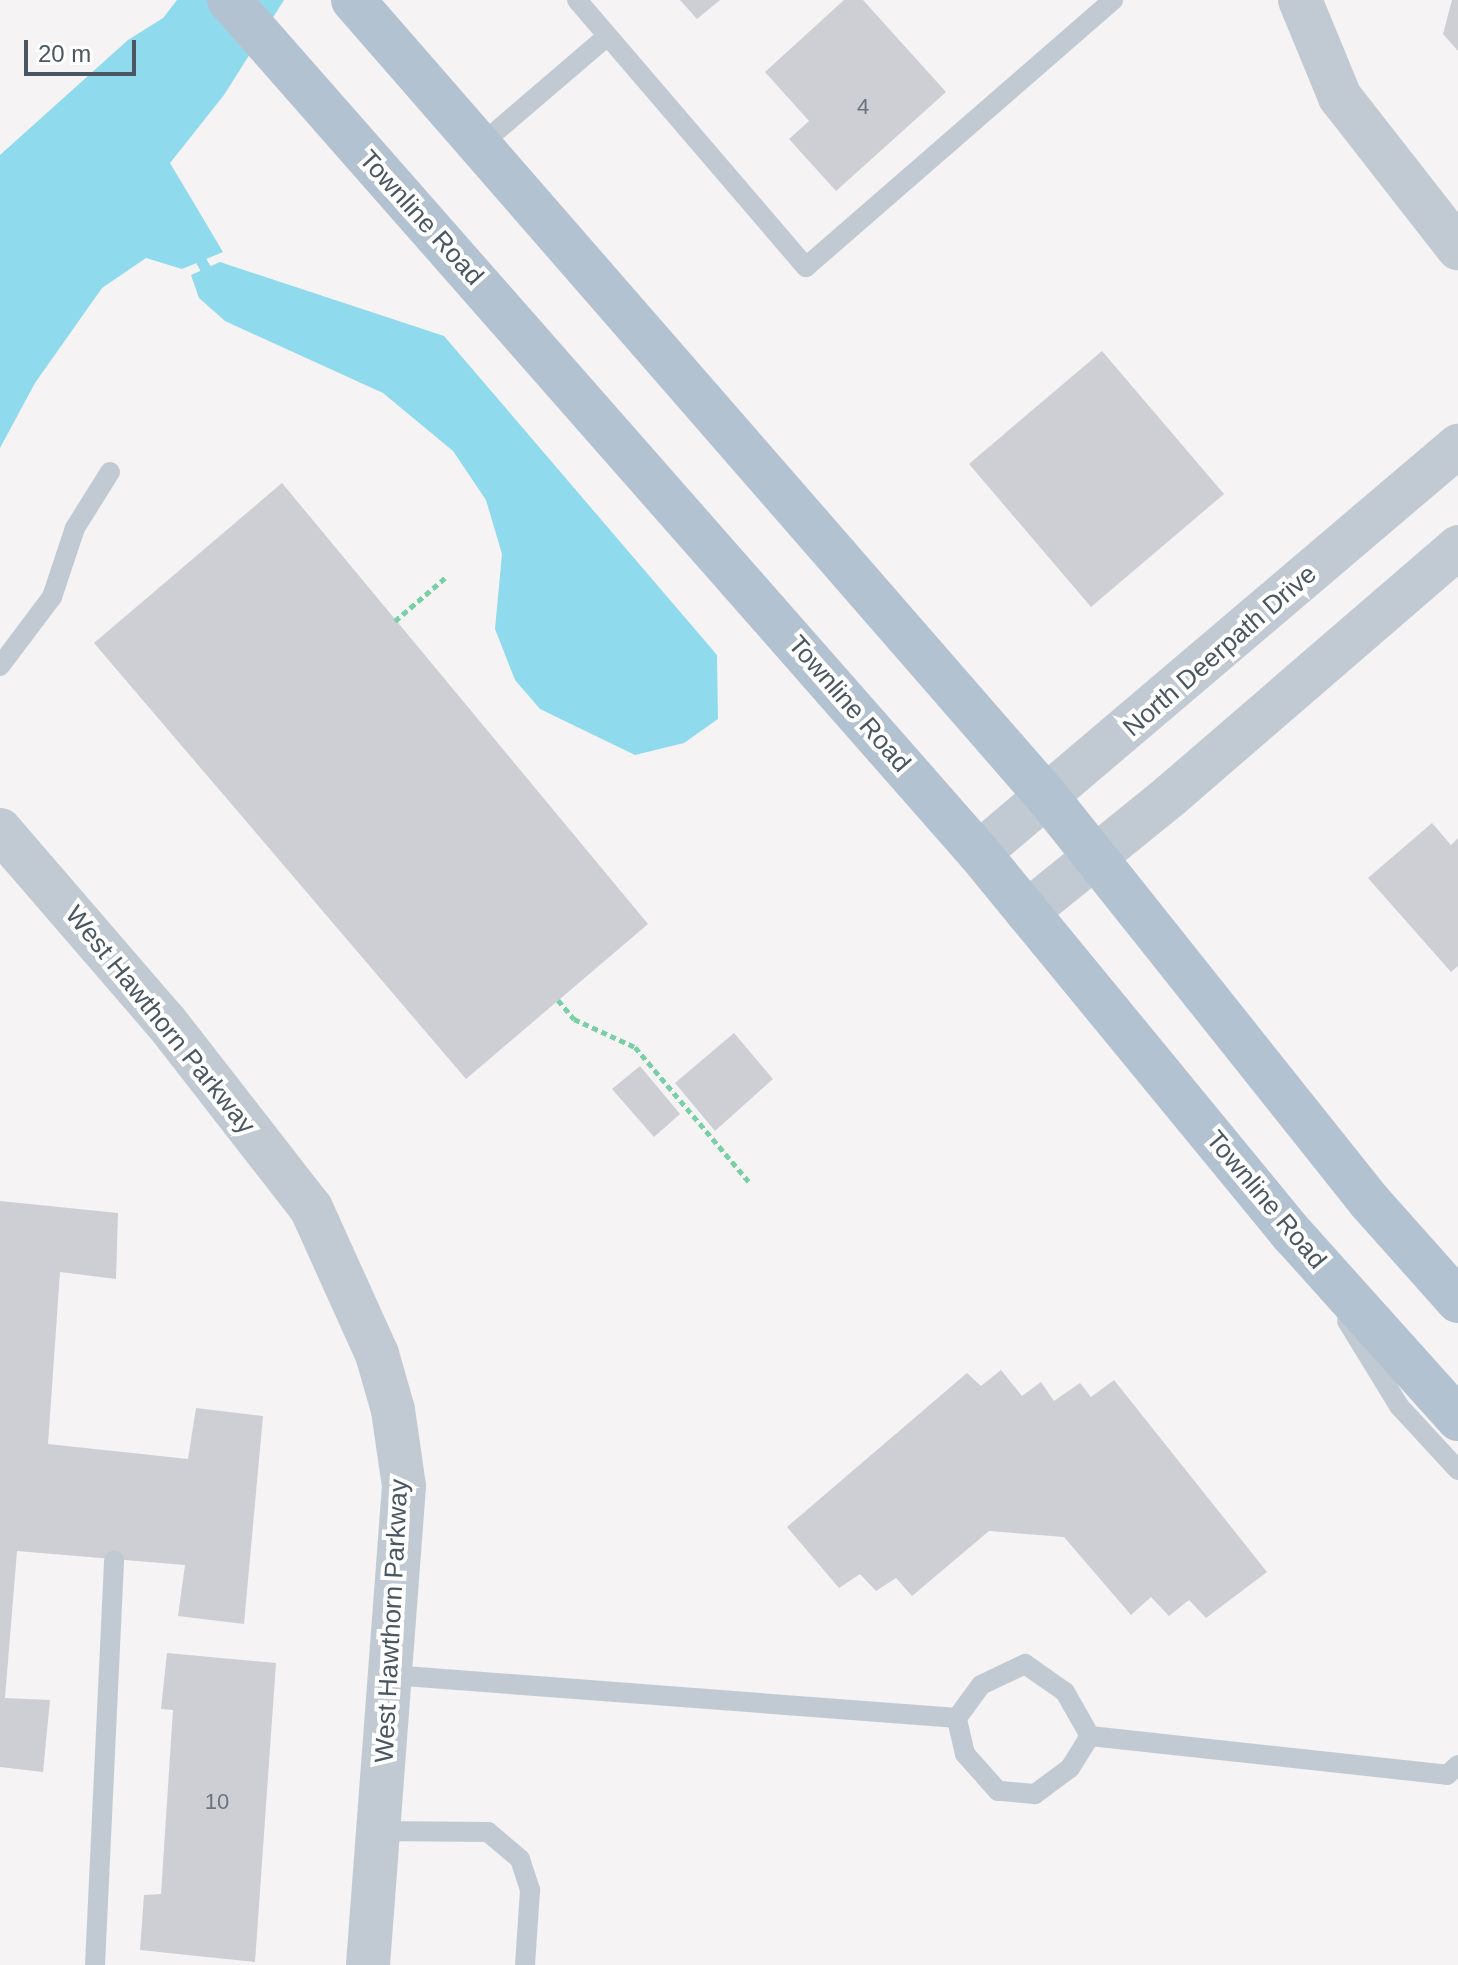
<!DOCTYPE html>
<style>
body{margin:0}
#map{position:relative;width:1458px;height:1965px;overflow:hidden;background:#f5f3f3;font-family:Helvetica,sans-serif}
div>[style]{position:absolute}
[style*='--x']{left:calc(var(--x)*1px);top:calc(var(--y)*1px);width:calc(var(--w)*1px);rotate:calc(var(--a)*1deg)}
.water>*{inset:0;background:#90daee}
.stream>*{height:11px;margin:-5.5px;padding:0 5.5px;transform-origin:5.5px;border-radius:5.5px;background:#90daee}
.building>*{inset:0;background:#cdcfd5}
.path>*{height:5px;margin-top:-2.5px;transform-origin:0;background:repeating-linear-gradient(90deg,#7ad0a6 0 6px,transparent 0 10px)}
.service>*{height:20px;margin:-10px;padding:0 10px;transform-origin:10px;border-radius:10px;background:#c1cad2}
.tertiary>*{height:44px;margin:-22px;padding:0 22px;transform-origin:22px;border-radius:22px;background:#c1cad2}
.primary>*{height:44px;margin:-22px;padding:0 22px;transform-origin:22px;border-radius:22px;background:#b3c2d1}
span{translate:-50% -50%;white-space:nowrap;text-align:center;line-height:1.15;-webkit-text-stroke:8px #fff;paint-order:stroke}
.number-label{font-size:22px;color:#6b747e}
.number-label span{-webkit-text-stroke-width:0}
.street-label{font-size:26px;color:#4a5661}
.scale{position:absolute;left:24px;top:40px;width:112px;height:36px;box-sizing:border-box;border:4px solid #4a5661;border-top:0;padding-left:10px;font-size:24px;line-height:28px;white-space:nowrap;color:#4a5661;-webkit-text-stroke:6px #fff;paint-order:stroke}
</style>
<div id="map">
<div class="water">
<i style="clip-path:polygon(177px 0,284px 0,224px 95px,170px 163px,223px 252px,182px 269px,146px 258px,102px 288px,35px 383px,0 448px,0 155px,128px 40px,163px 18px)"></i>
<i style="clip-path:polygon(220px 262px,444px 336px,717px 655px,718px 719px,684px 743px,635px 755px,540px 709px,515px 680px,495px 629px,502px 554px,486px 500px,453px 451px,383px 393px,225px 321px,199px 298px,191px 275px)"></i>
</div>
<div class="stream">
<i style="--x:201;--y:261;--w:8;--a:60"></i>
</div>
<div class="building">
<i style="clip-path:polygon(680px 0,720px 0,697px 19px)"></i>
<i style="clip-path:polygon(844px 0,863px 0,946px 92px,836px 191px,789px 139px,809px 121px,765px 72px)"></i>
<i style="clip-path:polygon(1452px 0,1458px 0,1458px 51px,1443px 34px)"></i>
<i style="clip-path:polygon(1102px 351px,1224px 494px,1091px 607px,969px 464px)"></i>
<i style="clip-path:polygon(282px 483px,648px 924px,466px 1079px,94px 643px)"></i>
<i style="clip-path:polygon(1432px 823px,1451px 845px,1458px 838px,1458px 966px,1451px 972px,1368px 878px)"></i>
<i style="clip-path:polygon(734px 1033px,773px 1079px,715px 1131px,675px 1083px)"></i>
<i style="clip-path:polygon(640px 1066px,680px 1114px,654px 1137px,612px 1089px)"></i>
<i style="clip-path:polygon(0 1201px,118px 1213px,116px 1279px,60px 1272px,48px 1444px,188px 1459px,196px 1408px,263px 1416px,244px 1624px,178px 1616px,185px 1565px,17px 1551px,5px 1698px,50px 1700px,43px 1772px,0 1767px)"></i>
<i style="clip-path:polygon(1001px 1370px,1022px 1396px,1041px 1382px,1054px 1401px,1080px 1383px,1091px 1397px,1114px 1380px,1267px 1572px,1206px 1618px,1189px 1600px,1169px 1616px,1151px 1597px,1131px 1615px,1064px 1537px,989px 1531px,912px 1596px,896px 1578px,876px 1591px,860px 1574px,839px 1588px,787px 1527px,967px 1373px,981px 1386px)"></i>
<i style="clip-path:polygon(167px 1653px,276px 1663px,255px 1962px,140px 1950px,144px 1895px,161px 1894px,173px 1710px,161px 1709px)"></i>
</div>
<div class="path">
<i style="--x:395;--y:621;--w:66;--a:-40.7"></i>
<i style="--x:558;--y:1000;--w:25;--a:50"></i>
<i style="--x:574;--y:1019;--w:67;--a:24.7"></i>
<i style="--x:635;--y:1047;--w:177;--a:49.8"></i>
</div>
<div class="service">
<i style="--x:577;--y:0;--w:352;--a:49.4"></i>
<i style="--x:806;--y:267;--w:407;--a:-41"></i>
<i style="--x:479;--y:146;--w:167;--a:-40.6"></i>
<i style="--x:0;--y:666;--w:86;--a:-53"></i>
<i style="--x:52;--y:597;--w:73;--a:-71.6"></i>
<i style="--x:75;--y:528;--w:66;--a:-58"></i>
<i style="--x:1347;--y:1321;--w:100;--a:58.5"></i>
<i style="--x:1399;--y:1406;--w:87;--a:47.3"></i>
<i style="--x:391;--y:1675;--w:568;--a:4.34"></i>
<i style="--x:1090;--y:1736;--w:38;--a:122"></i>
<i style="--x:1070;--y:1768;--w:44;--a:143.4"></i>
<i style="--x:1035;--y:1794;--w:37;--a:-175"></i>
<i style="--x:998;--y:1791;--w:50;--a:-131.7"></i>
<i style="--x:965;--y:1754;--w:37;--a:-103"></i>
<i style="--x:957;--y:1718;--w:41;--a:-54"></i>
<i style="--x:981;--y:1685;--w:49;--a:-25.5"></i>
<i style="--x:1025;--y:1664;--w:49;--a:35"></i>
<i style="--x:1065;--y:1692;--w:51;--a:60.4"></i>
<i style="--x:1090;--y:1736;--w:359;--a:6.2"></i>
<i style="--x:1447;--y:1775;--w:15;--a:-42"></i>
<i style="--x:379;--y:1831;--w:109;--a:0.5"></i>
<i style="--x:488;--y:1832;--w:42;--a:40.2"></i>
<i style="--x:520;--y:1859;--w:33;--a:72"></i>
<i style="--x:530;--y:1890;--w:75;--a:93.8"></i>
<i style="--x:95;--y:1965;--w:405;--a:-87.3"></i>
</div>
<div class="tertiary">
<i style="--x:1300;--y:0;--w:105;--a:67.6"></i>
<i style="--x:1340;--y:97;--w:192;--a:52"></i>
<i style="--x:0;--y:830;--w:254;--a:49.2"></i>
<i style="--x:166;--y:1022;--w:236;--a:52.1"></i>
<i style="--x:311;--y:1208;--w:160;--a:65.7"></i>
<i style="--x:377;--y:1354;--w:58;--a:74.1"></i>
<i style="--x:393;--y:1410;--w:77;--a:81.8"></i>
<i style="--x:404;--y:1486;--w:480;--a:94.3"></i>
<i style="--x:979;--y:853;--w:629;--a:-40.35"></i>
<i style="--x:1027;--y:912;--w:184;--a:-39"></i>
<i style="--x:1170;--y:796;--w:381;--a:-40.8"></i>
</div>
<div class="primary">
<i style="--x:229;--y:0;--w:1136;--a:48.68"></i>
<i style="--x:979;--y:853;--w:496;--a:50.6"></i>
<i style="--x:1294;--y:1236;--w:246;--a:48.1"></i>
<i style="--x:353;--y:0;--w:1058;--a:48.95"></i>
<i style="--x:1048;--y:798;--w:515;--a:51.46"></i>
<i style="--x:1369;--y:1201;--w:134;--a:48.3"></i>
</div>
<div class="number-label">
<span style="left:863px;top:107px">4</span>
<span style="left:217px;top:1802px">10</span>
</div>
<div class="street-label">
<span style="left:421px;top:218px;rotate:48deg">Townline Road</span>
<span style="left:1220px;top:651px;rotate:-41deg">North Deerpath Drive</span>
<span style="left:849px;top:704px;rotate:49deg">Townline Road</span>
<span style="left:160px;top:1020px;rotate:51deg">West Hawthorn Parkway</span>
<span style="left:1266px;top:1200px;rotate:50deg">Townline Road</span>
<span style="left:392px;top:1621px;rotate:-87deg">West Hawthorn Parkway</span>
</div>
<div class="scale">20 m</div>
</div>
